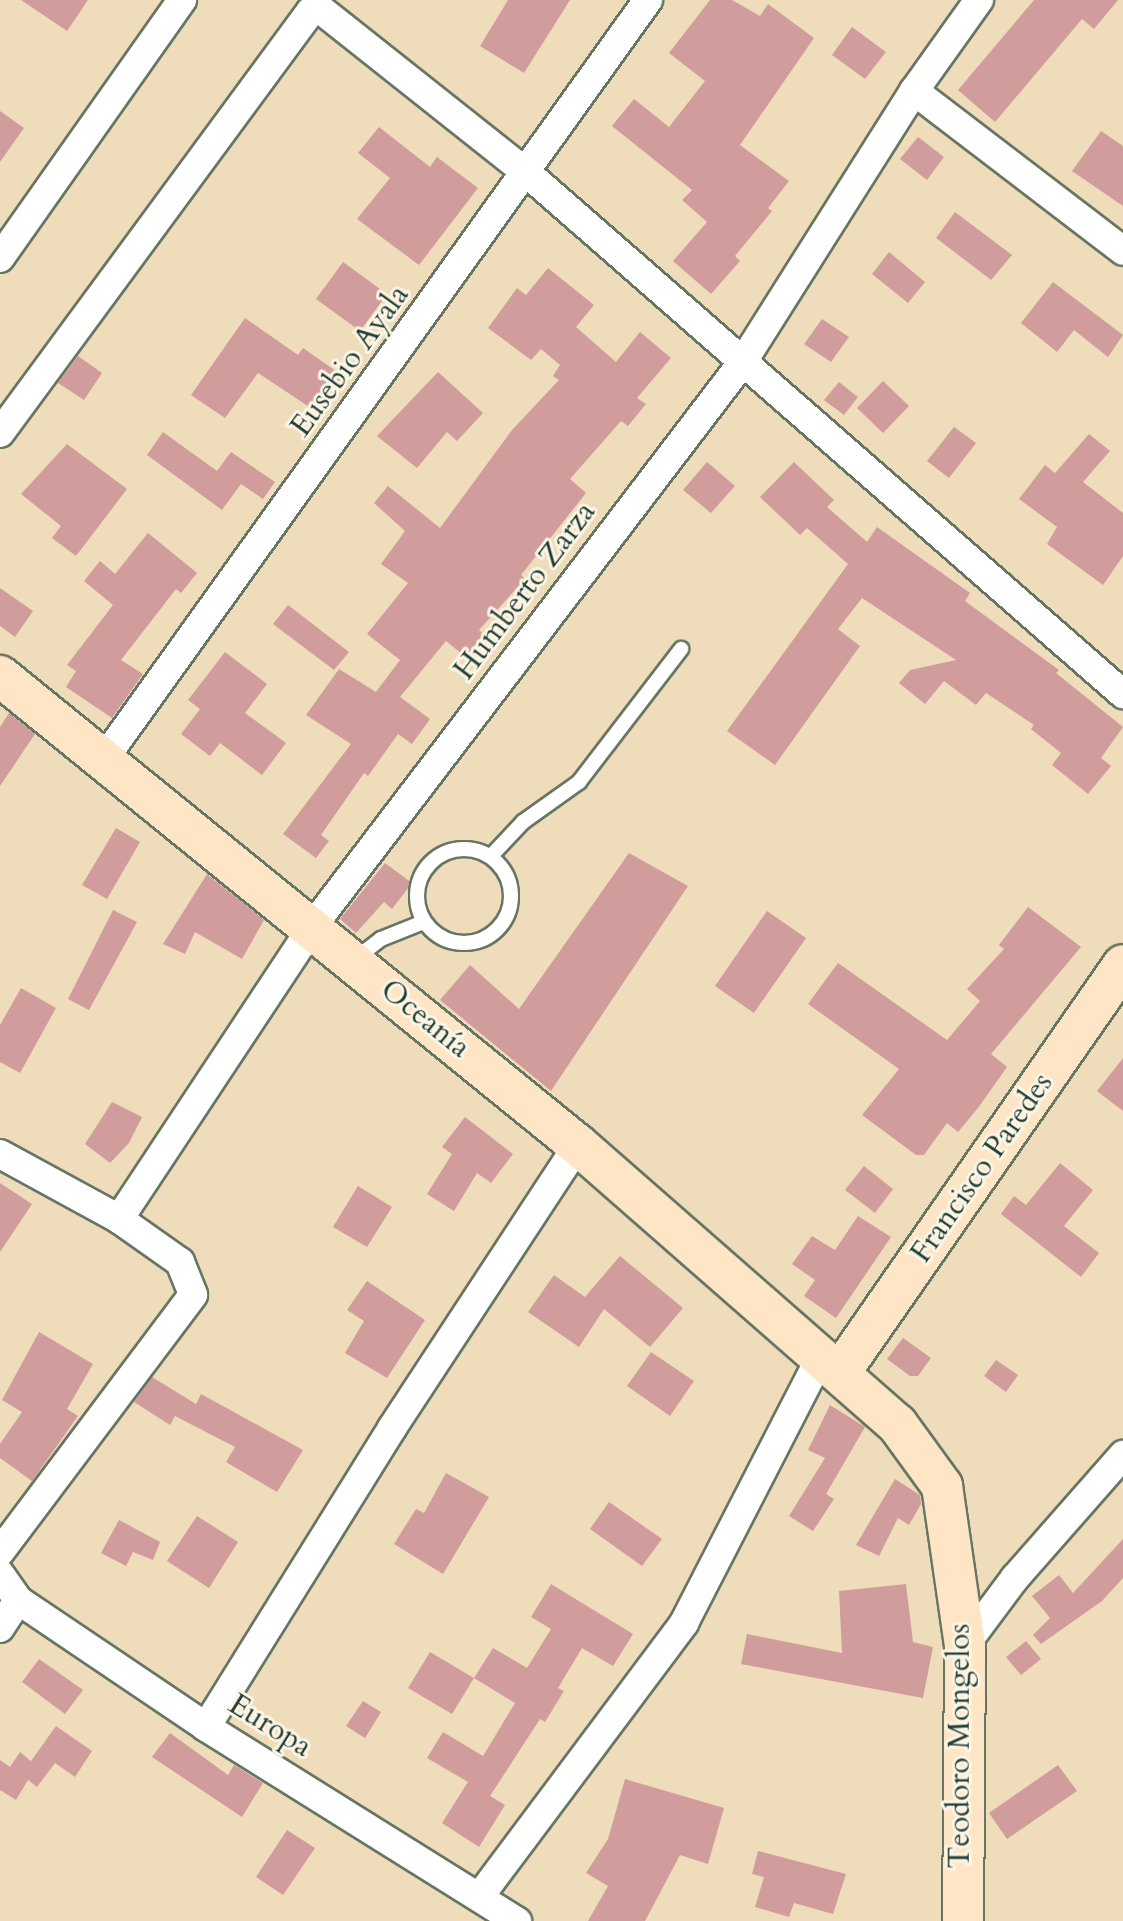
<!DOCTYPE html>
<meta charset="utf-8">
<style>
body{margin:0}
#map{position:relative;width:1123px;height:1921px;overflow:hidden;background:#eedcba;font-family:Cardo,serif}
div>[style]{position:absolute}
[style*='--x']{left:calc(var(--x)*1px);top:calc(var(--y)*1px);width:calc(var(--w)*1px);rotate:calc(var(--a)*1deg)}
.building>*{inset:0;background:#d19d9c}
.roads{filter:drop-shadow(2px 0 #677563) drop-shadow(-2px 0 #677563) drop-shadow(0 2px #677563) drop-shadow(0 -2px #677563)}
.lane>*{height:14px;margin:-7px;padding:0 7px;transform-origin:7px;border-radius:7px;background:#fff}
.lane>.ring{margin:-7px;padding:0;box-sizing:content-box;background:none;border:14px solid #fff;border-radius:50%}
.street>*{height:28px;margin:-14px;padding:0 14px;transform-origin:14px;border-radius:14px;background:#fff}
.secondary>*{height:40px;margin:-20px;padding:0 20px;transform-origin:20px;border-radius:20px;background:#fde5c5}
span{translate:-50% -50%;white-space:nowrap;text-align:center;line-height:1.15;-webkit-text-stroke:6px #fcf5e5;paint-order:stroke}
.street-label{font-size:30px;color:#1f3d34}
</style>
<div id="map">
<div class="building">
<i style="clip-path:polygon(21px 0,88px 0,67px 31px)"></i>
<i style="clip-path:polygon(508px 0,570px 0,524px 73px,480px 46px)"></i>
<i style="clip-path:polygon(710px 0,732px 0,760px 16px,768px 4px,814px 38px,740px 145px,789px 181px,768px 208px,772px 211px,735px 256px,740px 261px,711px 294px,673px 261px,707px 222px,682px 200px,692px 190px,612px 126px,634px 99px,669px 127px,705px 81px,669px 53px)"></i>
<i style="clip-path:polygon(1034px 0,1118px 0,1094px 29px,1082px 19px,995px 122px,958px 90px)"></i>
<i style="clip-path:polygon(852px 27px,886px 52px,865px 79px,832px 55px)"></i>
<i style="clip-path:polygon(0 111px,24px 128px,0 162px)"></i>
<i style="clip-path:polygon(379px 127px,430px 167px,437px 157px,478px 188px,419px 265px,357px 219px,390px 178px,358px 153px)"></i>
<i style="clip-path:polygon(1101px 131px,1123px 146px,1123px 206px,1072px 171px)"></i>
<i style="clip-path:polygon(918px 137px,944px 157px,927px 180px,900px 159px)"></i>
<i style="clip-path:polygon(955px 212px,1012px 255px,991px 280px,936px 238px)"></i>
<i style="clip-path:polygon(889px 252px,925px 282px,908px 303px,872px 274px)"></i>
<i style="clip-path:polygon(343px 262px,387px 294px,360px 331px,316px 299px)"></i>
<i style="clip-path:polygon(548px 268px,594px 305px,576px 327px,616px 362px,640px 332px,671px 358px,637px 398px,646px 404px,628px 426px,621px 421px,570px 479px,586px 493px,521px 575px,525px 579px,479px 630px,490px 640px,472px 662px,446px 641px,400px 697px,430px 719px,412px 744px,398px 734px,368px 776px,364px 773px,321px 835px,329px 841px,316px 858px,283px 834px,351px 744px,306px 715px,339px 669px,376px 692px,400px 660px,367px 634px,408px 583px,381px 564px,405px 531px,374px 503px,388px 486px,440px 528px,512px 430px,559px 380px,553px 376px,560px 365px,541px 349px,531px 360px,488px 328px,517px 288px,526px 295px)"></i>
<i style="clip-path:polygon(1053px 282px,1123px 335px,1108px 357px,1074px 330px,1057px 352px,1021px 323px)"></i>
<i style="clip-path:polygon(245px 318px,298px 355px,303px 348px,343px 376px,317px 412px,258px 373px,225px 418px,191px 395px)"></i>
<i style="clip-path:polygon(822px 319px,849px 337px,831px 362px,804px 344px)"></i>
<i style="clip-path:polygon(78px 356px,102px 373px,84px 400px,58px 383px)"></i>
<i style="clip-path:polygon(438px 372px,483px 413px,457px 441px,447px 432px,417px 468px,377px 436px)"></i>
<i style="clip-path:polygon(883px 381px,909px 406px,883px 433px,857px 408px)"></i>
<i style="clip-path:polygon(839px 382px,858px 397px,844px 415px,824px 400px)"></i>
<i style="clip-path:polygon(954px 427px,976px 443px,949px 478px,927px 461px)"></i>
<i style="clip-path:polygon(163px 432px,217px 471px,231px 452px,275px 482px,263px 499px,241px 484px,222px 510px,147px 455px)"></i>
<i style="clip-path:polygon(1089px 434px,1110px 451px,1083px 482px,1123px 513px,1123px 556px,1103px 585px,1047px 544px,1057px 527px,1019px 499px,1045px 465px,1055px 473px)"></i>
<i style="clip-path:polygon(67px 444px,127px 489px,76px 556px,52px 538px,61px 526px,21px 494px)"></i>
<i style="clip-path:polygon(707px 462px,735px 486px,711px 513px,683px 490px)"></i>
<i style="clip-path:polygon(794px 462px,834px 500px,827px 507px,867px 542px,877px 527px,970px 593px,965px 601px,1059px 670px,1056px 673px,1123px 727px,1101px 758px,1111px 766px,1088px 794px,1052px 765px,1061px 753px,1031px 729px,1034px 725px,986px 693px,976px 705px,944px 681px,925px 704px,899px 683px,910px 670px,956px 660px,862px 598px,838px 629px,860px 646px,775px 765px,727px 731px,848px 564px,807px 528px,800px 535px,760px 497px)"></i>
<i style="clip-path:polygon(148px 533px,197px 573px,181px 593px,176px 589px,121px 660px,143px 674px,112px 718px,66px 687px,76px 671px,67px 665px,113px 605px,84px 581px,100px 561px,115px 574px)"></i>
<i style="clip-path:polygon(0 588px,33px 611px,15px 637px,0 626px)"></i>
<i style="clip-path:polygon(288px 605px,349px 652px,334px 670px,273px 624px)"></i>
<i style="clip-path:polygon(225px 652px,267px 684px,245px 713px,286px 743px,262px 775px,220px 743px,210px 756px,181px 734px,200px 709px,188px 700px)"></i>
<i style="clip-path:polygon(9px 713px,35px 734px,0 786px,0 727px)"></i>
<i style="clip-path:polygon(116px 828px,140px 842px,107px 899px,82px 885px)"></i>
<i style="clip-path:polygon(629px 853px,688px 886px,551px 1091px,440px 1000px,470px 965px,519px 1009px)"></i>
<i style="clip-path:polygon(385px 863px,412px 883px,392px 909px,384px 902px,356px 933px,340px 919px)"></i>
<i style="clip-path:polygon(207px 874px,264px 920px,242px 959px,195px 932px,185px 954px,163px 944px)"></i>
<i style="clip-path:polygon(1028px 907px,1081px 947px,991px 1054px,1007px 1067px,978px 1108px,958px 1132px,947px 1123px,924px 1155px,916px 1155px,862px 1115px,899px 1069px,808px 1004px,838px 963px,947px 1040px,980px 1001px,967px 989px,1004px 949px,999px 945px)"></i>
<i style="clip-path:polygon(113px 910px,137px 922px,89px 1010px,68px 999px)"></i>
<i style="clip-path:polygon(767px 911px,806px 938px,754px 1013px,715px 986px)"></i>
<i style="clip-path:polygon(21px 988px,56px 1008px,20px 1073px,0 1062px,0 1025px)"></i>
<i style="clip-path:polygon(1123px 1058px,1123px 1111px,1097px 1091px)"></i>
<i style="clip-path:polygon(112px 1102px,142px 1117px,129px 1143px,110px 1163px,85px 1144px)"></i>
<i style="clip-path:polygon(465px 1117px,513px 1154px,491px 1183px,477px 1173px,454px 1211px,427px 1194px,452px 1154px,442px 1147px)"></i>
<i style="clip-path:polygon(1060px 1163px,1093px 1190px,1064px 1226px,1099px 1253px,1081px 1277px,1001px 1214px,1014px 1196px,1026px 1205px)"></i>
<i style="clip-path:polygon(864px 1166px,893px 1189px,875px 1213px,845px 1190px)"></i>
<i style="clip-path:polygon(0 1183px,32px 1204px,0 1252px)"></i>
<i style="clip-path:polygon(358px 1186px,392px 1207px,367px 1247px,333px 1227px)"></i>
<i style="clip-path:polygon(858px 1216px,891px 1237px,836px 1318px,804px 1296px,815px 1280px,792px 1264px,812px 1236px,835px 1250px)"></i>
<i style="clip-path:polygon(620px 1256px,683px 1308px,650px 1347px,604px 1309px,579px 1347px,528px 1312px,554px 1275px,585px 1297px)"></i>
<i style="clip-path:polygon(367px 1281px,425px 1320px,387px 1378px,345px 1353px,364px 1321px,347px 1310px)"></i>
<i style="clip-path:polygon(39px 1332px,93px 1364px,67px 1409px,78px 1416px,32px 1481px,0 1458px,0 1444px,22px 1412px,2px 1400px)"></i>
<i style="clip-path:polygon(903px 1338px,931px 1358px,918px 1376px,910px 1376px,887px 1359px)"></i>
<i style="clip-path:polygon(651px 1352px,694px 1381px,670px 1416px,627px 1386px)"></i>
<i style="clip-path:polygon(996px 1360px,1018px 1375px,1006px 1392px,984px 1376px)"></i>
<i style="clip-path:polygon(152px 1377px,196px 1404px,201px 1394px,303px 1450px,277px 1492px,226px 1462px,235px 1447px,175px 1416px,170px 1425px,134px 1402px)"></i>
<i style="clip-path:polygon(830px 1405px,865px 1427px,826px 1494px,834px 1499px,813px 1531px,789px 1516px,825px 1458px,808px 1450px)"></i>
<i style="clip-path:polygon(446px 1473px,489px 1497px,443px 1574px,394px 1544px,416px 1509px,424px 1513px)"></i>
<i style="clip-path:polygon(895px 1479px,920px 1495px,921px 1504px,909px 1525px,898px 1518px,879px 1556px,856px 1545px)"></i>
<i style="clip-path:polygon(609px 1502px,662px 1539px,642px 1566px,590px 1529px)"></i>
<i style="clip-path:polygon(197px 1516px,238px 1542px,209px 1588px,167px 1561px)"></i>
<i style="clip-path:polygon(119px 1520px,160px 1542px,153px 1560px,133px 1552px,126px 1566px,101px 1553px)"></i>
<i style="clip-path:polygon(1123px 1539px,1123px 1578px,1102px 1601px,1041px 1644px,1033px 1635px,1050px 1618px,1032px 1596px,1059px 1575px,1073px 1593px)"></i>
<i style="clip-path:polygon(551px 1584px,633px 1634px,613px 1666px,582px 1648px,558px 1688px,564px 1691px,545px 1722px,540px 1719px,490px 1796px,505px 1805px,479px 1847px,442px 1823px,468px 1782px,427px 1758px,443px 1732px,483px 1756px,515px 1703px,474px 1678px,493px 1648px,527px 1668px,551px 1629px,531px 1617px)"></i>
<i style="clip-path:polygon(906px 1584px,913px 1642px,933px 1647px,923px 1698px,741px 1664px,747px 1634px,842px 1653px,839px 1591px)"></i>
<i style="clip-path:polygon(1026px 1641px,1041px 1659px,1021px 1675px,1006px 1657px)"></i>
<i style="clip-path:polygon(430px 1652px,474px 1678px,452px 1714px,408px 1688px)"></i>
<i style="clip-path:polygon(39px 1659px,83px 1690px,65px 1714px,22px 1682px)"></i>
<i style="clip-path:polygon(363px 1701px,381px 1712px,365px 1738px,346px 1726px)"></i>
<i style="clip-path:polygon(56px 1726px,92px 1751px,75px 1777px,55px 1763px,37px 1787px,28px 1780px,16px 1800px,0 1790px,0 1760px,10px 1767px,20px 1752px,31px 1761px)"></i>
<i style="clip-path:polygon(170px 1733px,228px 1775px,234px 1765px,263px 1783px,242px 1817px,152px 1757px)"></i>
<i style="clip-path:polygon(1058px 1765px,1077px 1791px,1007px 1839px,989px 1813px)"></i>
<i style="clip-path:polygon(625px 1779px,724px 1808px,708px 1864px,680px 1855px,645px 1921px,588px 1921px,608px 1886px,586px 1873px,608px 1839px)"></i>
<i style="clip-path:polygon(287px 1830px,315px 1848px,283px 1895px,256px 1877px)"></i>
<i style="clip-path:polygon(758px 1851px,846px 1874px,833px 1914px,794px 1903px,789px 1917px,755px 1907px,764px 1877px,752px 1874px)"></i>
</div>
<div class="roads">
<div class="lane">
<i class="ring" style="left:417px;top:849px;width:80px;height:80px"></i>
<i style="--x:491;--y:856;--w:47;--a:-46.7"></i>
<i style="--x:523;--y:822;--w:69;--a:-35.5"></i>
<i style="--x:579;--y:782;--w:168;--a:-52.5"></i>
<i style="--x:354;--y:960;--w:34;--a:-38"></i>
<i style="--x:381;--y:939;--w:43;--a:-21.8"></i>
</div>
<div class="street">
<i style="--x:914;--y:91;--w:263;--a:37.4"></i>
<i style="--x:0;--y:258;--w:316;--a:-54.8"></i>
<i style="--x:0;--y:433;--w:523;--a:-53.63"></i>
<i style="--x:310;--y:12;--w:10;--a:-17"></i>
<i style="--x:320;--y:9;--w:264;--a:38.4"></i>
<i style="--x:527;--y:173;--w:792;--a:41.16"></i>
<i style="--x:104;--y:759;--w:934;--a:-54.37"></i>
<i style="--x:0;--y:1154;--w:136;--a:28.6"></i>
<i style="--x:119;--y:1219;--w:75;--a:35.2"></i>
<i style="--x:180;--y:1262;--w:35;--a:68"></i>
<i style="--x:193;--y:1295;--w:321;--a:126.9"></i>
<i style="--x:119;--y:1219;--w:350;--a:-56.5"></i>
<i style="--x:312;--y:927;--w:709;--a:-52.68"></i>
<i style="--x:742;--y:363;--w:322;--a:-57.7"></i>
<i style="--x:914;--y:91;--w:112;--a:-54.5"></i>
<i style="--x:0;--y:1574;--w:32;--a:55"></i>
<i style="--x:18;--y:1600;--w:227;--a:34"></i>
<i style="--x:206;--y:1727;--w:367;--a:32"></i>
<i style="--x:0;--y:1628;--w:33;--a:-57"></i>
<i style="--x:965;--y:1645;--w:84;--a:-53.3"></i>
<i style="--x:1015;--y:1578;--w:164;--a:-48.7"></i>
<i style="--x:206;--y:1727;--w:352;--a:-58.1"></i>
<i style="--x:392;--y:1428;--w:339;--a:-56.7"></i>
<i style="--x:480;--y:1896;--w:341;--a:-53.2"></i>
<i style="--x:684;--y:1623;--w:302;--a:-62.8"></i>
</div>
<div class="secondary">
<i style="--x:0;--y:676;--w:744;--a:39.06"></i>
<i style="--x:578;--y:1145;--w:424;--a:41.2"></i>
<i style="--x:897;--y:1424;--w:77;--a:54"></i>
<i style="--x:942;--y:1486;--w:161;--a:81.8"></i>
<i style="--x:965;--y:1645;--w:276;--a:90.4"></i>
<i style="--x:841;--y:1371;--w:494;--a:-55.2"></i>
</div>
</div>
<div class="street-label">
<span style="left:350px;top:361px;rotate:-54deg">Eusebio Ayala</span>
<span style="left:525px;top:591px;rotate:-53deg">Humberto Zarza</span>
<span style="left:425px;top:1019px;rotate:39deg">Oceanía</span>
<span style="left:982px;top:1168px;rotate:-55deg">Francisco Paredes</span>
<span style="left:270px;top:1726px;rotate:32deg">Europa</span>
<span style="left:960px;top:1746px;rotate:-90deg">Teodoro Mongelos</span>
</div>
</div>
